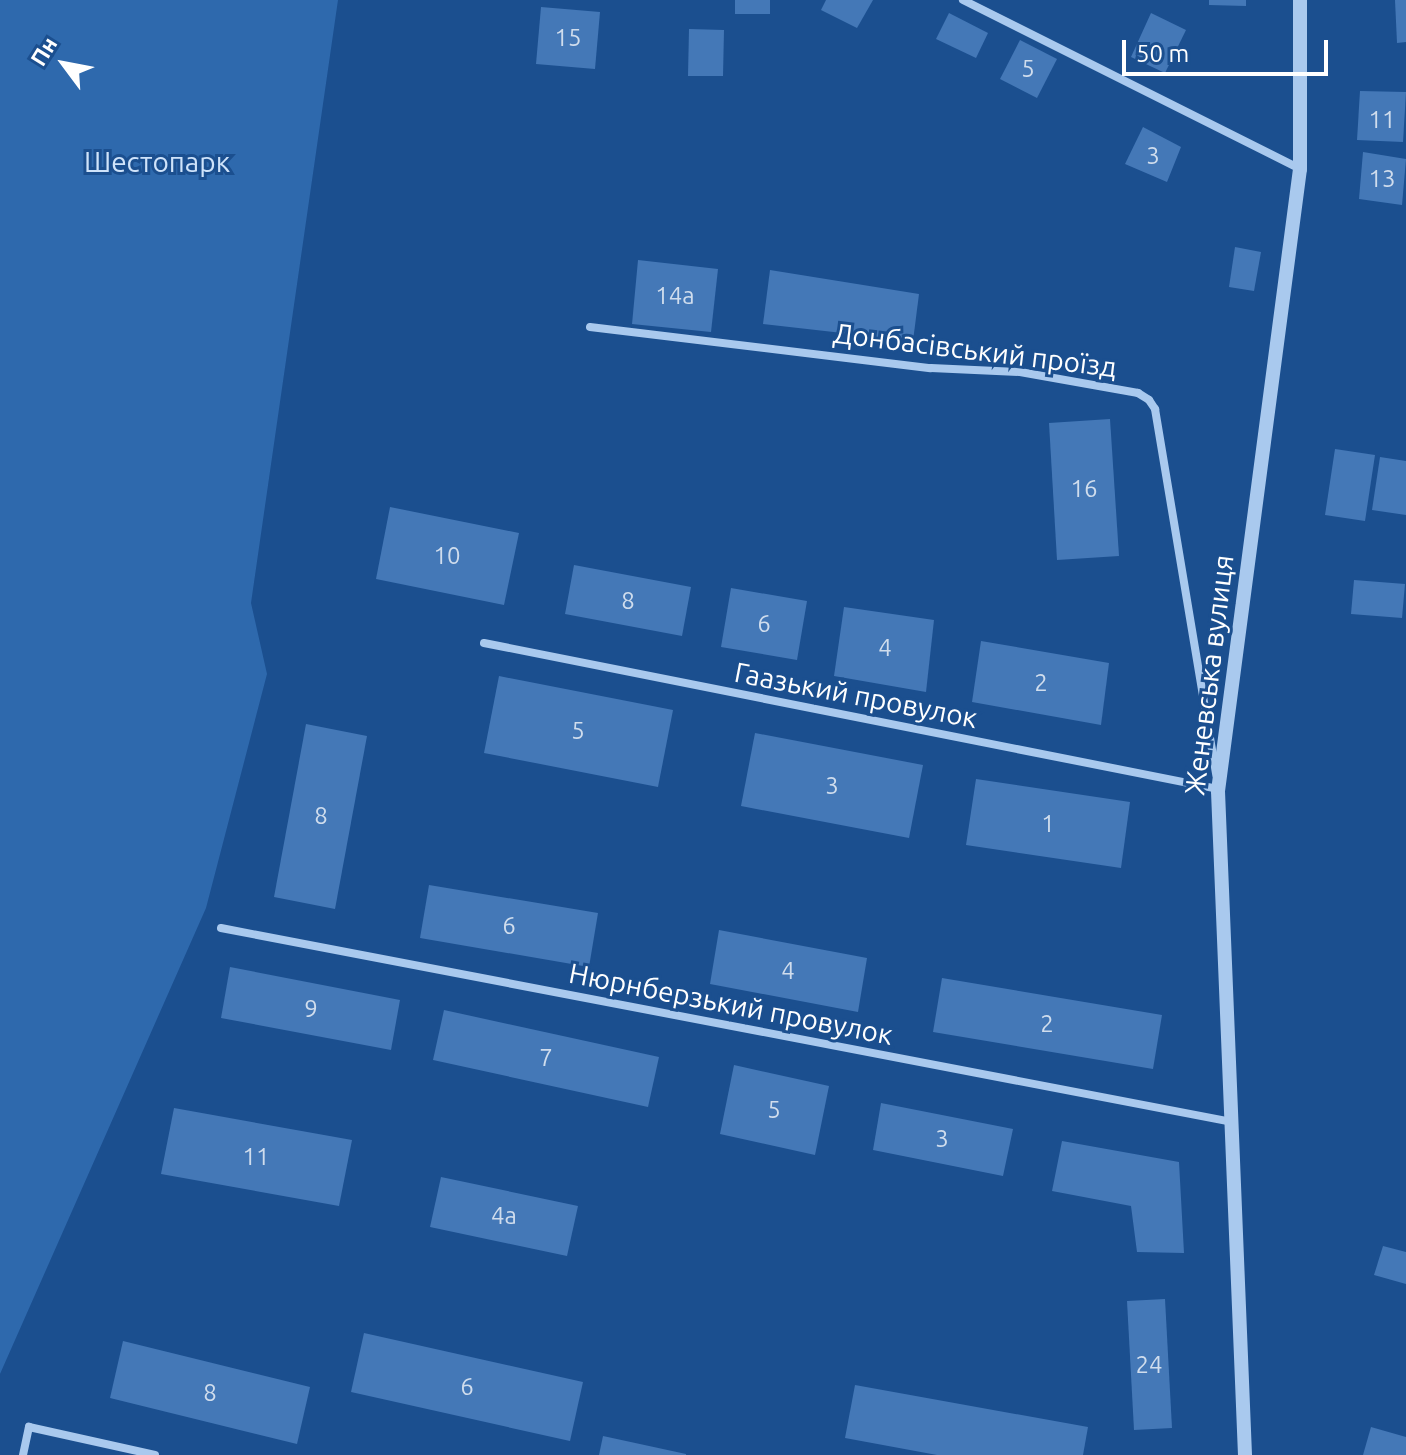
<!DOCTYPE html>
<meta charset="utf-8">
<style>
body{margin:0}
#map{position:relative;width:1406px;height:1455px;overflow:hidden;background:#1b4f8f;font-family:Ubuntu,sans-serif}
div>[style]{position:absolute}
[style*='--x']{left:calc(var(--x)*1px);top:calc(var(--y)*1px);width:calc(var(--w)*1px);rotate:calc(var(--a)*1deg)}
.green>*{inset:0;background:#2e69ad}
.building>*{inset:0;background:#4478b7}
.minor>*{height:8px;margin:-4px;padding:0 4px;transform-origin:4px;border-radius:4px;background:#a9c9ee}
.tertiary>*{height:14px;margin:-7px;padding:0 7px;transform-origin:7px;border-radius:7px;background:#a9c9ee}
span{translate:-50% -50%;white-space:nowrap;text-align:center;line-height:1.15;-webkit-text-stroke:6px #1b4f8f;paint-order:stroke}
.number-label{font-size:24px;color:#d0dded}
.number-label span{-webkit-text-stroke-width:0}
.park-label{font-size:28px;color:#cfe3fa}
.street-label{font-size:28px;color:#fff}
.north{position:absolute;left:24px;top:24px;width:80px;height:80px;-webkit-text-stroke:6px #1b4f8f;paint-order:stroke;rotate:302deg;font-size:22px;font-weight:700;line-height:32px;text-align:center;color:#fff}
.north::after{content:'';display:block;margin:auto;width:28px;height:36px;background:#fff;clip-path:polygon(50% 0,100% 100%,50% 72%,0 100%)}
.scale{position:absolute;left:1122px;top:40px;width:206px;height:36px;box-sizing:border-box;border:4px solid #fff;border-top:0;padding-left:10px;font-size:24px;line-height:28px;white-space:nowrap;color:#fff;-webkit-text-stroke:6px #1b4f8f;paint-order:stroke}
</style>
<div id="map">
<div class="green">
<i style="clip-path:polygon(0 0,338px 0,251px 603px,267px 674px,206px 908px,0 1374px)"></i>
</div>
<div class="building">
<i style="clip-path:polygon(735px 0,770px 0,770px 14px,735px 14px)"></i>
<i style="clip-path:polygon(826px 0,873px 0,857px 28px,821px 10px)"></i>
<i style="clip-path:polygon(1209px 0,1246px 0,1246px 6px,1209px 5px)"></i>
<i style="clip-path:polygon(1395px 0,1406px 0,1406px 42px,1397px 43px)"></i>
<i style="clip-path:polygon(541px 7px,600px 12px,595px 69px,536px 64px)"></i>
<i style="clip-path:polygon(949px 13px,988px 33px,976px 58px,936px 39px)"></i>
<i style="clip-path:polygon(1151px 13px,1186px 30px,1165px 73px,1131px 57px)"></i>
<i style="clip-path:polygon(689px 29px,724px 30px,723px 76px,688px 76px)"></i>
<i style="clip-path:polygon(1020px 40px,1057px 59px,1037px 98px,1000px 79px)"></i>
<i style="clip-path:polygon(1360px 91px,1406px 92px,1403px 142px,1357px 140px)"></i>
<i style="clip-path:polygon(1143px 127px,1181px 147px,1167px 182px,1125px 164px)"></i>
<i style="clip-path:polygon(1363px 152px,1406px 159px,1402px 205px,1359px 199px)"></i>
<i style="clip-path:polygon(1235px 247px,1261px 252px,1254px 291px,1229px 287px)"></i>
<i style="clip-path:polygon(638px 260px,718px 269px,711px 332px,632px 324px)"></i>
<i style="clip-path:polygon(770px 270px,919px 294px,913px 341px,763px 324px)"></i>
<i style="clip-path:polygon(1110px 419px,1119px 556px,1057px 560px,1049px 423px)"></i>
<i style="clip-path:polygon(1335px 449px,1375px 455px,1365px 521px,1325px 515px)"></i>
<i style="clip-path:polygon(1380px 457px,1406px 461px,1406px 515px,1372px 510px)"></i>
<i style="clip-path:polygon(390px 507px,519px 533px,504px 605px,376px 579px)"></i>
<i style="clip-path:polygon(574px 565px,691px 587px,682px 636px,565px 614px)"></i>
<i style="clip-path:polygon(1354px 580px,1405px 584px,1402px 618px,1351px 614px)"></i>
<i style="clip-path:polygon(731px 588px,807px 601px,797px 660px,721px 647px)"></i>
<i style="clip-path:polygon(844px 607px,934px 620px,926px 692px,834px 676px)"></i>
<i style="clip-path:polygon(981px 641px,1109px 663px,1101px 725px,972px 702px)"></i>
<i style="clip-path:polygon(499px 676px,673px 710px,658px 787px,484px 753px)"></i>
<i style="clip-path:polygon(306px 724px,367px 736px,335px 909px,274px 897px)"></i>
<i style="clip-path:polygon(755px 733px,923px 765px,909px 838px,741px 806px)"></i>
<i style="clip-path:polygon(976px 779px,1130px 802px,1121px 868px,966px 845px)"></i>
<i style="clip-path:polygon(429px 885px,598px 913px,589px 967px,420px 938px)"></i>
<i style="clip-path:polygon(719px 930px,867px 958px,858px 1012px,710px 984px)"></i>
<i style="clip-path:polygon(230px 967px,400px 1000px,391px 1050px,221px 1018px)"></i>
<i style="clip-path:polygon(942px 978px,1162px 1015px,1153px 1069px,933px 1032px)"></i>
<i style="clip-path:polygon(444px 1010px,659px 1057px,648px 1107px,433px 1060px)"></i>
<i style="clip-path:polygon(734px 1065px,829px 1086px,815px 1155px,720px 1134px)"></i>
<i style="clip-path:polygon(881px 1103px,1013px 1129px,1003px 1176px,873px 1150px)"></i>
<i style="clip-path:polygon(174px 1108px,352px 1140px,339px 1206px,161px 1174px)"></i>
<i style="clip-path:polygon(1062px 1141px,1179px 1162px,1184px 1253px,1137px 1252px,1131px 1206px,1052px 1191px)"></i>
<i style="clip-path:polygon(441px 1177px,578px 1206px,567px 1256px,430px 1227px)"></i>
<i style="clip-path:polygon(1383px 1246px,1406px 1252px,1406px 1284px,1374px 1275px)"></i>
<i style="clip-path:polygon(1165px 1299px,1172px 1428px,1134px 1430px,1127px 1301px)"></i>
<i style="clip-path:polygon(364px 1333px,583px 1382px,570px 1441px,351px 1392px)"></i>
<i style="clip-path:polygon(123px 1341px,310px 1387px,297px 1444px,110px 1398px)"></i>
<i style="clip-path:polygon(855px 1385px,1088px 1427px,1083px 1455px,937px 1455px,845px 1438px)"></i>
<i style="clip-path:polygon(1371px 1427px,1406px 1437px,1406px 1455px,1363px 1455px)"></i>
<i style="clip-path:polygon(603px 1436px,686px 1454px,686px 1455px,599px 1455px)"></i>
</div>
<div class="minor">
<i style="--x:963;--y:0;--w:377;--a:26.6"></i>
<i style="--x:590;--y:327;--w:343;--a:6.9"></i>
<i style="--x:931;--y:368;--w:89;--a:2.6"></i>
<i style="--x:1020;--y:372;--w:120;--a:10.1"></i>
<i style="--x:1138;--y:393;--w:13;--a:32"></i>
<i style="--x:1149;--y:400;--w:11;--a:56"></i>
<i style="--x:1155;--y:409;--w:371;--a:80.5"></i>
<i style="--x:484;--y:643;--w:748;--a:11.25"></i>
<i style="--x:221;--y:928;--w:1029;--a:10.86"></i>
<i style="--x:23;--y:1455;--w:29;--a:-78"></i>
<i style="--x:29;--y:1427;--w:129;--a:12.5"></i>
</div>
<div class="tertiary">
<i style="--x:1245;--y:1455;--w:665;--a:-92.33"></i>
<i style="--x:1218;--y:791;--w:627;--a:-82.49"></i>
<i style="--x:1300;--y:169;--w:169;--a:-90"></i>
</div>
<div class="number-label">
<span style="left:568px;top:38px">15</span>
<span style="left:1028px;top:69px">5</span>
<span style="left:1382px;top:120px">11</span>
<span style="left:1153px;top:156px">3</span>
<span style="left:1382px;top:179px">13</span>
<span style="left:675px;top:296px">14а</span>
<span style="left:1084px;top:489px">16</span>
<span style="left:447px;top:556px">10</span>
<span style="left:628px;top:601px">8</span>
<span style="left:764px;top:624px">6</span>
<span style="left:885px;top:648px">4</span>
<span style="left:1041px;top:683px">2</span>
<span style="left:578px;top:731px">5</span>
<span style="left:832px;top:786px">3</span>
<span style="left:321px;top:816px">8</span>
<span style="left:1048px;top:824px">1</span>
<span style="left:509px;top:926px">6</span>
<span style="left:788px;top:971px">4</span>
<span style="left:311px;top:1009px">9</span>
<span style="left:1047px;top:1024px">2</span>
<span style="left:546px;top:1058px">7</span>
<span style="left:774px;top:1110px">5</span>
<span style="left:942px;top:1139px">3</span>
<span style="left:256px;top:1157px">11</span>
<span style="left:504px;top:1216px">4а</span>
<span style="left:1149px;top:1365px">24</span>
<span style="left:467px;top:1387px">6</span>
<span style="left:210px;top:1393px">8</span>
</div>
<div class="park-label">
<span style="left:157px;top:162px">Шестопарк</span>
</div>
<div class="street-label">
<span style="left:975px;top:350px;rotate:7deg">Донбасівський проїзд</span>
<span style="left:1209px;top:675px;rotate:-83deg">Женевська вулиця</span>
<span style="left:856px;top:695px;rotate:11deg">Гаазький провулок</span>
<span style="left:731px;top:1004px;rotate:11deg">Нюрнберзький провулок</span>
</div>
<div class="north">Пн</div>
<div class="scale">50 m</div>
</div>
